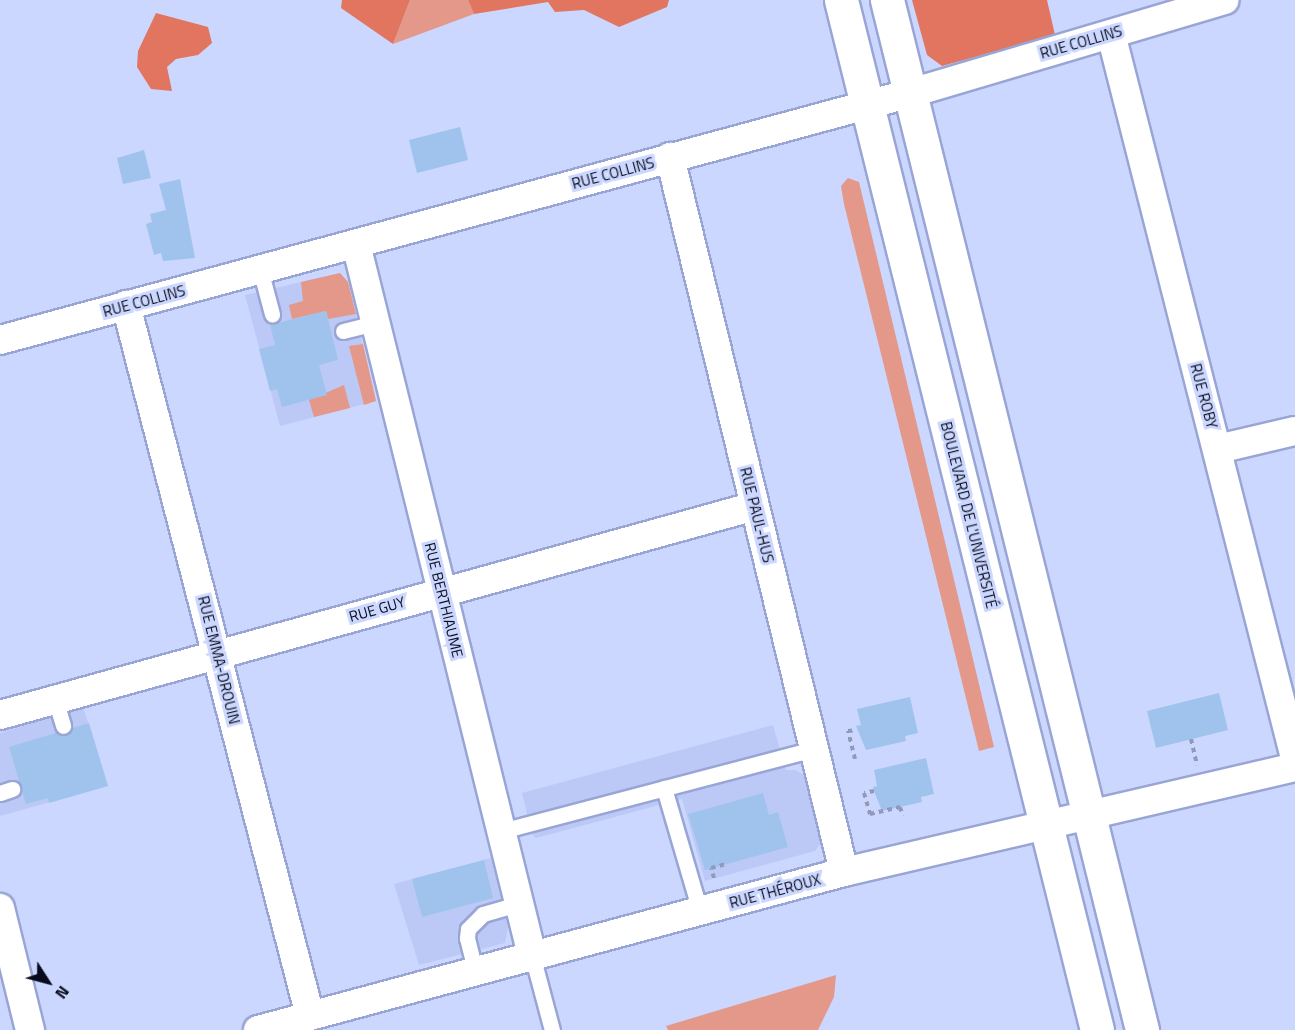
<!DOCTYPE html>
<meta charset="utf-8">
<style>
body{margin:0}
#map{position:relative;width:1295px;height:1030px;overflow:hidden;background:#cbd7fe;font-family:"Titillium Web",sans-serif}
div>[style]{position:absolute}
[style*='--x']{left:calc(var(--x)*1px);top:calc(var(--y)*1px);width:calc(var(--w)*1px);rotate:calc(var(--a)*1deg)}
.built>*{inset:0;background:#bcc9f6}
.green>*{inset:0;background:#e39889}
.forest>*{inset:0;background:#e17560}
.building>*{inset:0;background:#9fc3ec}
.path>*{height:4px;margin-top:-2px;transform-origin:0;background:repeating-linear-gradient(90deg,#8f99b9 0 4.5px,transparent 0 9px)}
.roads{filter:drop-shadow(2px 0 #98a5d5) drop-shadow(-2px 0 #98a5d5) drop-shadow(0 2px #98a5d5) drop-shadow(0 -2px #98a5d5)}
.lane>*{height:15px;margin:-7.5px;padding:0 7.5px;transform-origin:7.5px;border-radius:7.5px;background:#fff}
.street>*{height:28px;margin:-14px;padding:0 14px;transform-origin:14px;border-radius:14px;background:#fff}
.primary>*{height:33px;margin:-16.5px;padding:0 16.5px;transform-origin:16.5px;border-radius:16.5px;background:#fff}
span{translate:-50% -50%;white-space:nowrap;text-align:center;line-height:1.15;-webkit-text-stroke:6px #cbd7fe;paint-order:stroke}
.street-label{font-size:15px;color:#080b1b}
.north{position:absolute;left:18px;top:952px;width:60px;height:60px;-webkit-text-stroke:4px #cbd7fe;paint-order:stroke;rotate:126deg;font-size:16px;font-weight:700;line-height:24px;text-align:center;color:#080b1b}
.north::after{content:'';display:block;margin:auto;width:21px;height:27px;background:#080b1b;clip-path:polygon(50% 0,100% 100%,50% 72%,0 100%)}
</style>
<div id="map">
<div class="built">
<i style="clip-path:polygon(340px 273px,348px 282px,376px 401px,280px 426px,245px 295px)"></i>
<i style="clip-path:polygon(83px 707px,108px 786px,0 816px,0 733px)"></i>
<i style="clip-path:polygon(773px 725px,786px 770px,796px 770px,805px 776px,819px 830px,820px 844px,815px 851px,705px 881px,682px 799px,536px 838px,532px 834px,522px 793px)"></i>
<i style="clip-path:polygon(491px 858px,508px 927px,505px 943px,419px 965px,394px 884px)"></i>
</div>
<div class="green">
<i style="clip-path:polygon(410px 0,468px 0,474px 14px,393px 44px)"></i>
<i style="clip-path:polygon(848px 178px,859px 182px,994px 747px,979px 751px,844px 204px,841px 186px)"></i>
<i style="clip-path:polygon(340px 273px,348px 282px,356px 314px,328px 319px,326px 311px,292px 319px,289px 305px,303px 301px,301px 282px)"></i>
<i style="clip-path:polygon(363px 344px,376px 401px,364px 405px,349px 346px)"></i>
<i style="clip-path:polygon(344px 385px,350px 408px,314px 417px,309px 400px)"></i>
<i style="clip-path:polygon(836px 975px,834px 997px,818px 1030px,668px 1030px,666px 1026px)"></i>
</div>
<div class="forest">
<i style="clip-path:polygon(342px 0,410px 0,393px 44px,341px 8px)"></i>
<i style="clip-path:polygon(468px 0,669px 0,667px 7px,619px 27px,584px 10px,555px 12px,548px 2px,474px 14px)"></i>
<i style="clip-path:polygon(912px 0,1047px 0,1055px 35px,942px 66px,927px 55px)"></i>
<i style="clip-path:polygon(156px 13px,208px 27px,212px 43px,198px 55px,176px 59px,167px 67px,172px 91px,151px 89px,137px 67px,138px 51px)"></i>
</div>
<div class="building">
<i style="clip-path:polygon(460px 127px,468px 160px,417px 173px,409px 140px)"></i>
<i style="clip-path:polygon(144px 150px,151px 178px,123px 184px,117px 158px)"></i>
<i style="clip-path:polygon(180px 179px,195px 258px,163px 261px,161px 253px,154px 255px,146px 224px,152px 222px,150px 214px,166px 210px,159px 184px)"></i>
<i style="clip-path:polygon(326px 311px,338px 360px,319px 365px,327px 395px,282px 407px,277px 389px,270px 391px,259px 349px,275px 345px,270px 325px)"></i>
<i style="clip-path:polygon(1219px 693px,1228px 730px,1156px 748px,1147px 711px)"></i>
<i style="clip-path:polygon(910px 697px,918px 733px,905px 736px,906px 741px,866px 750px,856px 726px,861px 725px,857px 709px)"></i>
<i style="clip-path:polygon(89px 723px,108px 786px,49px 803px,48px 798px,26px 804px,9px 747px)"></i>
<i style="clip-path:polygon(926px 758px,934px 794px,921px 797px,922px 802px,882px 811px,874px 791px,873px 787px,877px 786px,874px 770px)"></i>
<i style="clip-path:polygon(763px 793px,769px 815px,778px 812px,788px 847px,705px 870px,688px 814px)"></i>
<i style="clip-path:polygon(484px 860px,493px 898px,422px 917px,412px 879px)"></i>
</div>
<div class="path">
<i style="--x:1191;--y:739;--w:27;--a:77"></i>
<i style="--x:855;--y:759;--w:29;--a:-104"></i>
<i style="--x:848;--y:731;--w:9;--a:-6"></i>
<i style="--x:874;--y:791;--w:10;--a:169"></i>
<i style="--x:864;--y:793;--w:22;--a:74"></i>
<i style="--x:870;--y:814;--w:31;--a:-13"></i>
<i style="--x:900;--y:807;--w:9;--a:72"></i>
<i style="--x:714;--y:878;--w:10;--a:-107"></i>
<i style="--x:711;--y:868;--w:16;--a:-15"></i>
</div>
<div class="roads">
<div class="lane">
<i style="--x:260;--y:269;--w:47;--a:75.1"></i>
<i style="--x:343;--y:331;--w:34;--a:-14"></i>
<i style="--x:55;--y:699;--w:28;--a:73"></i>
<i style="--x:664;--y:788;--w:128;--a:73.7"></i>
<i style="--x:0;--y:793;--w:13;--a:-18"></i>
<i style="--x:501;--y:831;--w:324;--a:-14.7"></i>
<i style="--x:532;--y:955;--w:78;--a:75.1"></i>
<i style="--x:475;--y:970;--w:33;--a:-104"></i>
<i style="--x:467;--y:938;--w:9;--a:-84"></i>
<i style="--x:468;--y:929;--w:21;--a:-45"></i>
<i style="--x:483;--y:914;--w:37;--a:-16"></i>
</div>
<div class="street">
<i style="--x:1111;--y:34;--w:747;--a:75.74"></i>
<i style="--x:670;--y:157;--w:736;--a:76.32"></i>
<i style="--x:356;--y:244;--w:732;--a:76.1"></i>
<i style="--x:126;--y:305;--w:734;--a:75.49"></i>
<i style="--x:0;--y:340;--w:944;--a:-15.17"></i>
<i style="--x:911;--y:93;--w:327;--a:-16.5"></i>
<i style="--x:1218;--y:449;--w:79;--a:-13.2"></i>
<i style="--x:0;--y:715;--w:783;--a:-15.47"></i>
<i style="--x:0;--y:908;--w:126;--a:76.2"></i>
<i style="--x:258;--y:1030;--w:607;--a:-15.09"></i>
<i style="--x:844;--y:872;--w:463;--a:-13.1"></i>
</div>
<div class="primary">
<i style="--x:841;--y:0;--w:1061;--a:76.04"></i>
<i style="--x:887;--y:0;--w:1061;--a:76.09"></i>
</div>
</div>
<div class="street-label">
<span style="left:1081px;top:42px;rotate:-16deg">RUE COLLINS</span>
<span style="left:613px;top:173px;rotate:-15deg">RUE COLLINS</span>
<span style="left:144px;top:301px;rotate:-15deg">RUE COLLINS</span>
<span style="left:1204px;top:396px;rotate:75deg">RUE ROBY</span>
<span style="left:757px;top:515px;rotate:76deg">RUE PAUL-HUS</span>
<span style="left:969px;top:515px;rotate:76deg">BOULEVARD DE L'UNIVERSITÉ</span>
<span style="left:444px;top:600px;rotate:76deg">RUE BERTHIAUME</span>
<span style="left:377px;top:609px;rotate:-16deg">RUE GUY</span>
<span style="left:219px;top:660px;rotate:76deg">RUE EMMA-DROUIN</span>
<span style="left:775px;top:891px;rotate:-15deg">RUE THÉROUX</span>
</div>
<div class="north">N</div>
</div>
